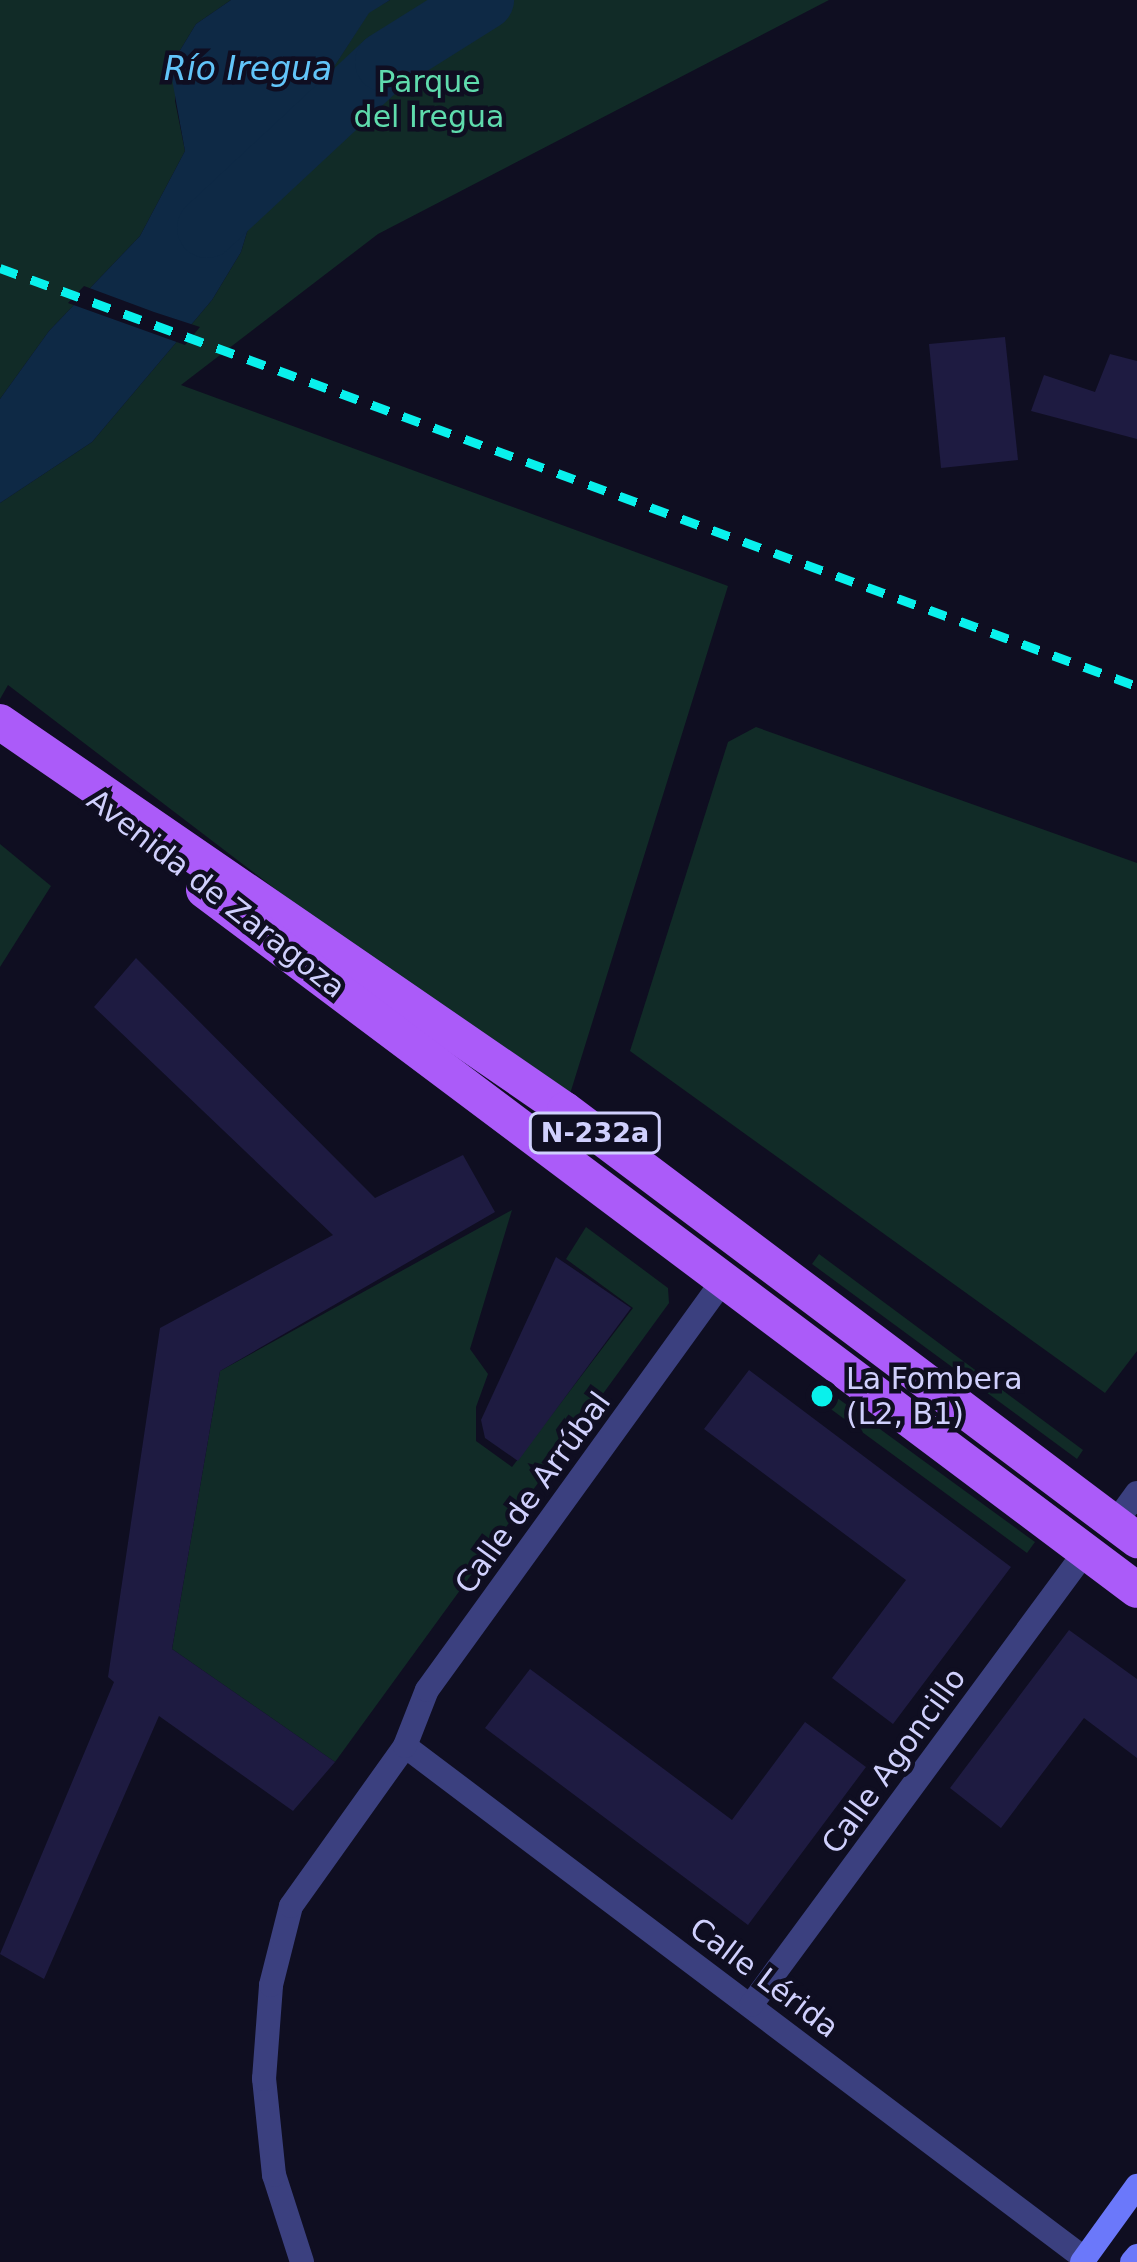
<!DOCTYPE html>
<meta charset="utf-8">
<style>
body{margin:0}
#map{position:relative;width:1137px;height:2262px;overflow:hidden;background:#0f0e21;font-family:"DejaVu Sans",sans-serif}
div>[style]{position:absolute}
[style*='--x']{left:calc(var(--x)*1px);top:calc(var(--y)*1px);width:calc(var(--w)*1px);rotate:calc(var(--a)*1deg)}
.green>*{inset:0;background:#112b27}
.water>*{inset:0;background:#0e2945}
.pier>*{inset:0;background:#0f0e21}
.river>*{height:60px;margin:-30px;padding:0 30px;transform-origin:30px;border-radius:30px;background:#0e2945}
.building>*{inset:0;background:#1e1b41}
.street>*{height:24px;margin:-12px;padding:0 12px;transform-origin:12px;border-radius:12px;background:#3b407f}
.secondary>*{height:24px;margin:-12px;padding:0 12px;transform-origin:12px;border-radius:12px;background:#6b78fa}
.primary>*{height:36px;margin:-18px;padding:0 18px;transform-origin:18px;border-radius:18px;background:#ab5bf9}
.rail>*{height:9px;margin-top:-4.5px;transform-origin:0;background:repeating-linear-gradient(90deg,#09f1ec 0 18px,transparent 0 33px)}
.dots>*{width:33px;height:33px;translate:-50% -50%;box-sizing:border-box;border:6px solid #0f0e21;border-radius:50%}
span{translate:-50% -50%;white-space:nowrap;text-align:center;line-height:1.15;-webkit-text-stroke:9px #0f0e21;paint-order:stroke}
.shield-label span{padding:3px 9px;background:#0f0e21;border:3px solid;border-radius:9px;-webkit-text-stroke-width:0}
.shield-label{font-size:27px;color:#d0d0fd;font-weight:700}
.park-label{font-size:30px;color:#5fdbad}
.street-label{font-size:30px;color:#d0d0fd}
.poi-label{font-size:30px;color:#d0d0fd}
.left{translate:0 -50%;text-align:left}
.water-label{font-size:33px;color:#62c5f9;font-style:italic}
</style>
<div id="map">
<div class="green">
<i style="clip-path:polygon(0 0,231px 0,196px 24px,179px 52px,175px 101px,185px 151px,140px 236px,49px 331px,0 399px)"></i>
<i style="clip-path:polygon(390px 0,829px 0,378px 234px,181px 385px,728px 586px,565px 1110px,8px 685px,0 699px,0 503px,92px 442px,212px 300px,241px 252px,276px 136px,321px 87px,369px 12px)"></i>
<i style="clip-path:polygon(756px 727px,1137px 863px,1137px 1351px,1105px 1393px,630px 1051px,728px 742px)"></i>
<i style="clip-path:polygon(0 844px,51px 886px,0 967px)"></i>
<i style="clip-path:polygon(512px 1210px,470px 1349px,488px 1374px,476px 1407px,476px 1441px,512px 1467px,633px 1308px,566px 1259px,586px 1227px,668px 1288px,669px 1303px,335px 1762px,172px 1649px,220px 1371px)"></i>
<i style="clip-path:polygon(819px 1254px,1083px 1450px,1077px 1459px,812px 1264px)"></i>
<i style="clip-path:polygon(836px 1397px,1035px 1542px,1027px 1553px,828px 1407px)"></i>
</div>
<div class="water">
<i style="clip-path:polygon(231px 0,390px 0,369px 13px,321px 87px,276px 136px,241px 252px,212px 300px,92px 442px,0 503px,0 399px,49px 331px,140px 236px,185px 151px,172px 79px,179px 52px,196px 24px)"></i>
</div>
<div class="pier">
<i style="clip-path:polygon(84px 286px,154px 312px,200px 327px,185px 345px,68px 303px)"></i>
</div>
<div class="river">
<i style="--x:207;--y:228;--w:243;--a:-43"></i>
<i style="--x:385;--y:62;--w:117;--a:-32.1"></i>
</div>
<div class="building">
<i style="clip-path:polygon(1005px 337px,1018px 460px,941px 468px,929px 344px)"></i>
<i style="clip-path:polygon(1110px 354px,1137px 361px,1137px 439px,1031px 411px,1044px 375px,1095px 392px)"></i>
<i style="clip-path:polygon(136px 958px,375px 1198px,463px 1155px,495px 1212px,220px 1371px,172px 1649px,335px 1762px,293px 1811px,159px 1716px,44px 1979px,0 1954px,114px 1682px,108px 1677px,160px 1328px,333px 1235px,94px 1007px)"></i>
<i style="clip-path:polygon(556px 1257px,631px 1308px,518px 1461px,485px 1438px,481px 1420px)"></i>
<i style="clip-path:polygon(749px 1370px,1011px 1567px,893px 1724px,832px 1678px,906px 1580px,704px 1429px)"></i>
<i style="clip-path:polygon(1069px 1630px,1137px 1679px,1137px 1758px,1084px 1718px,1001px 1828px,950px 1788px)"></i>
<i style="clip-path:polygon(530px 1669px,732px 1820px,805px 1722px,866px 1767px,748px 1925px,485px 1728px)"></i>
</div>
<div class="street">
<i style="--x:1115;--y:1523;--w:37;--a:-54"></i>
<i style="--x:405;--y:1746;--w:852;--a:37.03"></i>
<i style="--x:751;--y:2005;--w:563;--a:-53.6"></i>
<i style="--x:302;--y:2262;--w:91;--a:-107.8"></i>
<i style="--x:274;--y:2175;--w:97;--a:-95.9"></i>
<i style="--x:264;--y:2079;--w:94;--a:-85.7"></i>
<i style="--x:271;--y:1985;--w:81;--a:-75.8"></i>
<i style="--x:291;--y:1906;--w:196;--a:-54.5"></i>
<i style="--x:405;--y:1746;--w:60;--a:-68.6"></i>
<i style="--x:427;--y:1690;--w:503;--a:-54.13"></i>
</div>
<div class="secondary">
<i style="--x:1082;--y:2262;--w:94;--a:-54.1"></i>
<i style="--x:1132;--y:2262;--w:8;--a:-50"></i>
</div>
<div class="primary">
<i style="--x:0;--y:722;--w:685;--a:34.48"></i>
<i style="--x:565;--y:1110;--w:716;--a:36.93"></i>
<i style="--x:204;--y:890;--w:1166;--a:36.88"></i>
</div>
<div class="rail">
<i style="--x:0;--y:268;--w:1211;--a:20.19"></i>
</div>
<div class="dots">
<i style="left:822px;top:1396px;background:#09f1ec"></i>
</div>
<div class="shield-label">
<span style="left:595px;top:1133px">N-232a</span>
</div>
<div class="park-label">
<span style="left:429px;top:99px">Parque<br>del Iregua</span>
</div>
<div class="street-label">
<span style="left:216px;top:894px;rotate:38deg">Avenida de Zaragoza</span>
<span style="left:533px;top:1493px;rotate:-54deg">Calle de Arrúbal</span>
<span style="left:894px;top:1761px;rotate:-54deg">Calle Agoncillo</span>
<span style="left:764px;top:1978px;rotate:37deg">Calle Lérida</span>
</div>
<div class="poi-label">
<span class="left" style="left:846px;top:1396px">La Fombera<br>(L2, B1)</span>
</div>
<div class="water-label">
<span style="left:248px;top:69px">Río Iregua</span>
</div>
</div>
